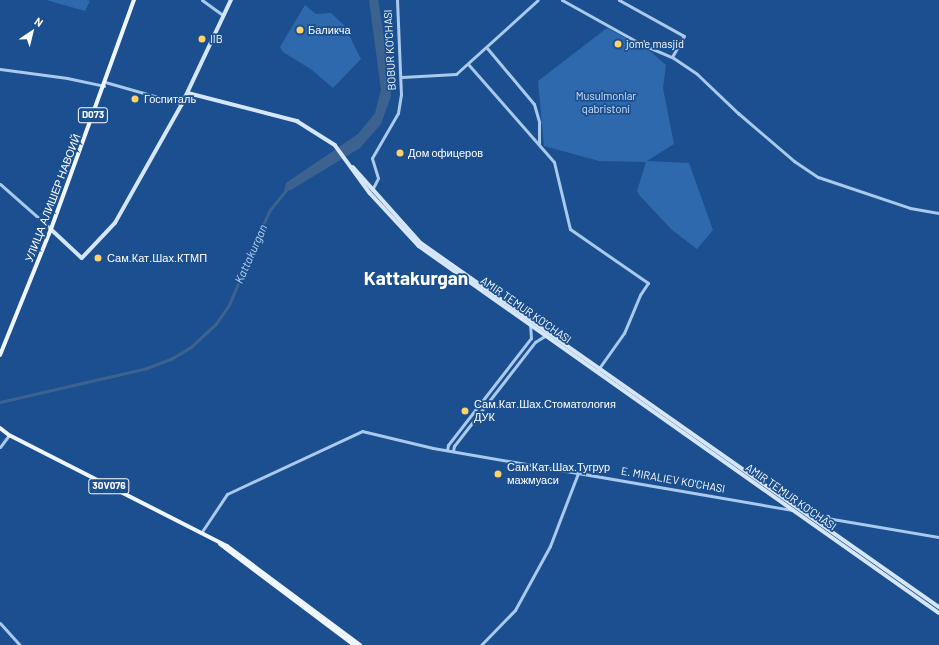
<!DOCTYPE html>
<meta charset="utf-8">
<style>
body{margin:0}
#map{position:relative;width:939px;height:645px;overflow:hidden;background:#1b4f8f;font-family:Barlow,sans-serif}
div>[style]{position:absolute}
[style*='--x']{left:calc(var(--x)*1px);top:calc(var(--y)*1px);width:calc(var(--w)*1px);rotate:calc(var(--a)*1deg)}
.green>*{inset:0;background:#2e69ad}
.water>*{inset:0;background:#3c6290}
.canal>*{height:2.5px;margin:-1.25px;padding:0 1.25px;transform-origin:1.25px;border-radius:1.25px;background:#3c6290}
.tertiary>*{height:3px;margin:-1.5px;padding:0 1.5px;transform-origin:1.5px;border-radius:1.5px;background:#a9c9ee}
.secondary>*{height:3.5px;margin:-1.75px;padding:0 1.75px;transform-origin:1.75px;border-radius:1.75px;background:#d6e6fa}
.primary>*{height:4px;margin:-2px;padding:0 2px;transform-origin:2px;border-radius:2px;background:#f0f6ff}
.dots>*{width:11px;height:11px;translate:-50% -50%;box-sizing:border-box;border:2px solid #1b4f8f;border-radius:50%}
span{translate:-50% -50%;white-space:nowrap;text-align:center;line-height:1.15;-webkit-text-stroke:3.5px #1b4f8f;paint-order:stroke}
.shield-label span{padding:1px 3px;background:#1b4f8f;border:1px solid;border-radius:3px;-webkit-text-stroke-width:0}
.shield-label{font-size:10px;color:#fff;font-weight:700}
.poi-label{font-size:11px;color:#fff}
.left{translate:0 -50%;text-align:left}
.street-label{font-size:11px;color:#fff}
.park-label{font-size:11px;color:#cfe3fa}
.water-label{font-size:12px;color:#b5d3f5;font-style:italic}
.town-label{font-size:19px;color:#fff;font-weight:700}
.north{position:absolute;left:12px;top:12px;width:40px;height:40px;-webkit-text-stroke:3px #1b4f8f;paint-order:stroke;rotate:35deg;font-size:11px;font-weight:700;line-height:16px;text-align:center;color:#fff}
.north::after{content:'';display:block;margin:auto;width:14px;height:18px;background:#fff;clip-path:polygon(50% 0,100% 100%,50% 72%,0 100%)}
</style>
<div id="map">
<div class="green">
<i style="clip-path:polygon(46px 0,87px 0,90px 1px,85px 11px)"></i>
<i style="clip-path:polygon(305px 5px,316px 14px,331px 13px,344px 25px,361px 59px,333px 88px,312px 70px,283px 52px,280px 47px)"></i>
<i style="clip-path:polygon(607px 28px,651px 52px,666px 65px,663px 88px,674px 144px,647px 161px,689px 163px,713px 230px,697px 249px,672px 230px,640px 196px,637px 191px,646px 162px,599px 161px,544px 146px,538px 81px)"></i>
</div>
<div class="water">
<i style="clip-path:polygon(369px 0,378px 0,390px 71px,391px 96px,381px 124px,360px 148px,291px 190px,284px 191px,286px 183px,358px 134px,375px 113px,381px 90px)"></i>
</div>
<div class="canal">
<i style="--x:0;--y:402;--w:151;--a:-13"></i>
<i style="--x:147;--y:368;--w:26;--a:-21"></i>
<i style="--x:171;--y:359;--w:23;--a:-31"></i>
<i style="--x:191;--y:347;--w:33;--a:-43"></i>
<i style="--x:215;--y:325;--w:24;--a:-55"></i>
<i style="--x:229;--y:305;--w:85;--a:-67.1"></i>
<i style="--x:262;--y:227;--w:19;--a:-65"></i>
<i style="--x:270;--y:210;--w:27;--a:-51"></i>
</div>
<div class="tertiary">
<i style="--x:202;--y:0;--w:26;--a:36"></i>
<i style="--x:562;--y:0;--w:90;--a:29.1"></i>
<i style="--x:641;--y:44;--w:34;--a:23"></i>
<i style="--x:672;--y:57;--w:30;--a:34"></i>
<i style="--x:697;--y:74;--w:57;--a:43.6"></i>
<i style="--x:738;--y:113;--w:74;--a:40.6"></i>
<i style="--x:794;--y:161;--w:29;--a:34"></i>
<i style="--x:818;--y:177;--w:97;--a:18.6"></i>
<i style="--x:910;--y:208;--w:29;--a:10"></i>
<i style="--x:619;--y:0;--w:74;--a:29"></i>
<i style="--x:684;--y:36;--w:24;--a:120"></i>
<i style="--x:487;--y:48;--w:73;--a:50"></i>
<i style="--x:534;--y:104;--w:19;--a:74"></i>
<i style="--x:539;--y:122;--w:22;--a:90"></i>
<i style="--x:468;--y:64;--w:130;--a:48.7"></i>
<i style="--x:554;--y:162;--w:69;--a:76.6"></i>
<i style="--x:570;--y:229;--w:95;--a:34.7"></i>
<i style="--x:648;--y:283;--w:14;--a:124"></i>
<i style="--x:640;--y:295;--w:41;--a:112.8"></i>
<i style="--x:624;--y:333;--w:47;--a:125.4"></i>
<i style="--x:0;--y:69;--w:68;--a:7.7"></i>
<i style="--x:67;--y:78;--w:38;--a:12"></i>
<i style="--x:402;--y:77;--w:54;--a:-3.2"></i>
<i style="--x:456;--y:74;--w:110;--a:-42.1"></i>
<i style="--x:105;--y:82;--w:80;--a:15.9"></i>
<i style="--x:0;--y:184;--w:68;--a:41.4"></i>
<i style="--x:372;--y:190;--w:13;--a:-63"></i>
<i style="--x:378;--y:178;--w:21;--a:-107"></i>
<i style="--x:372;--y:158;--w:52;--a:-60"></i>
<i style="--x:398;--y:113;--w:18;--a:-81"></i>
<i style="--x:401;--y:95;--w:95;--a:-92.4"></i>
<i style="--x:0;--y:447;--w:15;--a:-53"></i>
<i style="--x:447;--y:450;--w:5;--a:-79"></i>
<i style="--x:448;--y:445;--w:135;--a:-52.2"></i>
<i style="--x:531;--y:338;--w:14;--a:-94"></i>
<i style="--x:453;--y:451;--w:5;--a:-79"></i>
<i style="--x:454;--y:446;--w:132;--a:-52.1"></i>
<i style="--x:535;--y:342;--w:13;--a:-32"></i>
<i style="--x:809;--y:515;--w:132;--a:9.6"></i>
<i style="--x:201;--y:533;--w:47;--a:-56.3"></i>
<i style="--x:227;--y:494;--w:149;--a:-25"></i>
<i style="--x:362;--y:431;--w:73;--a:13.5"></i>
<i style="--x:433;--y:448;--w:365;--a:9.8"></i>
<i style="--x:0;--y:623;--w:30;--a:48"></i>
<i style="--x:481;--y:645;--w:49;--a:-45.8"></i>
<i style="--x:515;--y:610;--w:73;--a:-61.3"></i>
<i style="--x:550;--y:546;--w:78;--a:-69"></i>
</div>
<div class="secondary">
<i style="--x:188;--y:93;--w:113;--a:14.4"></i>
<i style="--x:297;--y:121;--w:45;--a:32.3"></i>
<i style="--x:335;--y:145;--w:59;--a:53.9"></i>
<i style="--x:370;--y:193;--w:72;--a:47.2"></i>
<i style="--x:419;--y:246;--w:636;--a:35.21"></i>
<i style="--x:353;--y:167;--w:102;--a:48.2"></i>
<i style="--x:421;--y:243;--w:633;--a:35.1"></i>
<i style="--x:51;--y:229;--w:42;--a:43.1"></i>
<i style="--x:82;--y:258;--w:48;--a:-46.7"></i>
<i style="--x:115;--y:223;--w:137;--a:-60.6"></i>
<i style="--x:182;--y:104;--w:115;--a:-64.8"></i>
<i style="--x:822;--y:524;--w:9;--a:-49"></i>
</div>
<div class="primary">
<i style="--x:0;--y:355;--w:136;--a:-68"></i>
<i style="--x:51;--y:229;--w:244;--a:-70.1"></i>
<i style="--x:0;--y:428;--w:11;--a:38"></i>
<i style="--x:9;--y:435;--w:245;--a:27"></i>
<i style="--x:227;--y:546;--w:166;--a:36.7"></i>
<i style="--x:220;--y:544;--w:168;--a:37"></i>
</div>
<div class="dots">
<i style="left:300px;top:30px;background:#ffd166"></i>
<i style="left:202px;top:39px;background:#ffd166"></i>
<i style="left:618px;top:44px;background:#ffd166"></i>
<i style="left:135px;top:99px;background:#ffd166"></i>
<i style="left:400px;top:153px;background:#ffd166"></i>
<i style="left:98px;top:258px;background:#ffd166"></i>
<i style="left:465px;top:411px;background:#ffd166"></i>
<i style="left:498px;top:474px;background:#ffd166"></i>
</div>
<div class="shield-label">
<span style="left:93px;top:115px">D073</span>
<span style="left:109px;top:486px">30V076</span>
</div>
<div class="poi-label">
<span class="left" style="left:308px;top:30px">Баликча</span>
<span class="left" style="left:210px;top:39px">IIB</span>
<span class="left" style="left:626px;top:44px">jom'e masjid</span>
<span class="left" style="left:144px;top:99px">Госпиталь</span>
<span class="left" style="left:408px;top:153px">Дом офицеров</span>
<span class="left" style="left:107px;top:258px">Сам.Кат.Шах.КТМП</span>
<span class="left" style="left:474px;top:411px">Сам.Кат.Шах.Стоматология<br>ДУК</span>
<span class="left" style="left:507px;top:474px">Сам.Кат.Шах.Тугрур<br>мажмуаси</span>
</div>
<div class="street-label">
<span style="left:390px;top:50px;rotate:-93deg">BOBUR KO'CHASI</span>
<span style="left:53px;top:198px;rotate:-69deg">УЛИЦА АЛИШЕР НАВОИЙ</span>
<span style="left:526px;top:310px;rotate:35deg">AMIR TEMUR KO'CHASI</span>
<span style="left:673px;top:480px;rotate:10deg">E. MIRALIEV KO'CHASI</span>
<span style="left:791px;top:497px;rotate:35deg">AMIR TEMUR KO'CHASI</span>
</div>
<div class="park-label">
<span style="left:606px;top:103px">Musulmonlar<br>qabristoni</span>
</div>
<div class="water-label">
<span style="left:251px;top:254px;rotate:-66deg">Kattakurgan</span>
</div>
<div class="town-label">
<span style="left:416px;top:278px">Kattakurgan</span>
</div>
<div class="north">N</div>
</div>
